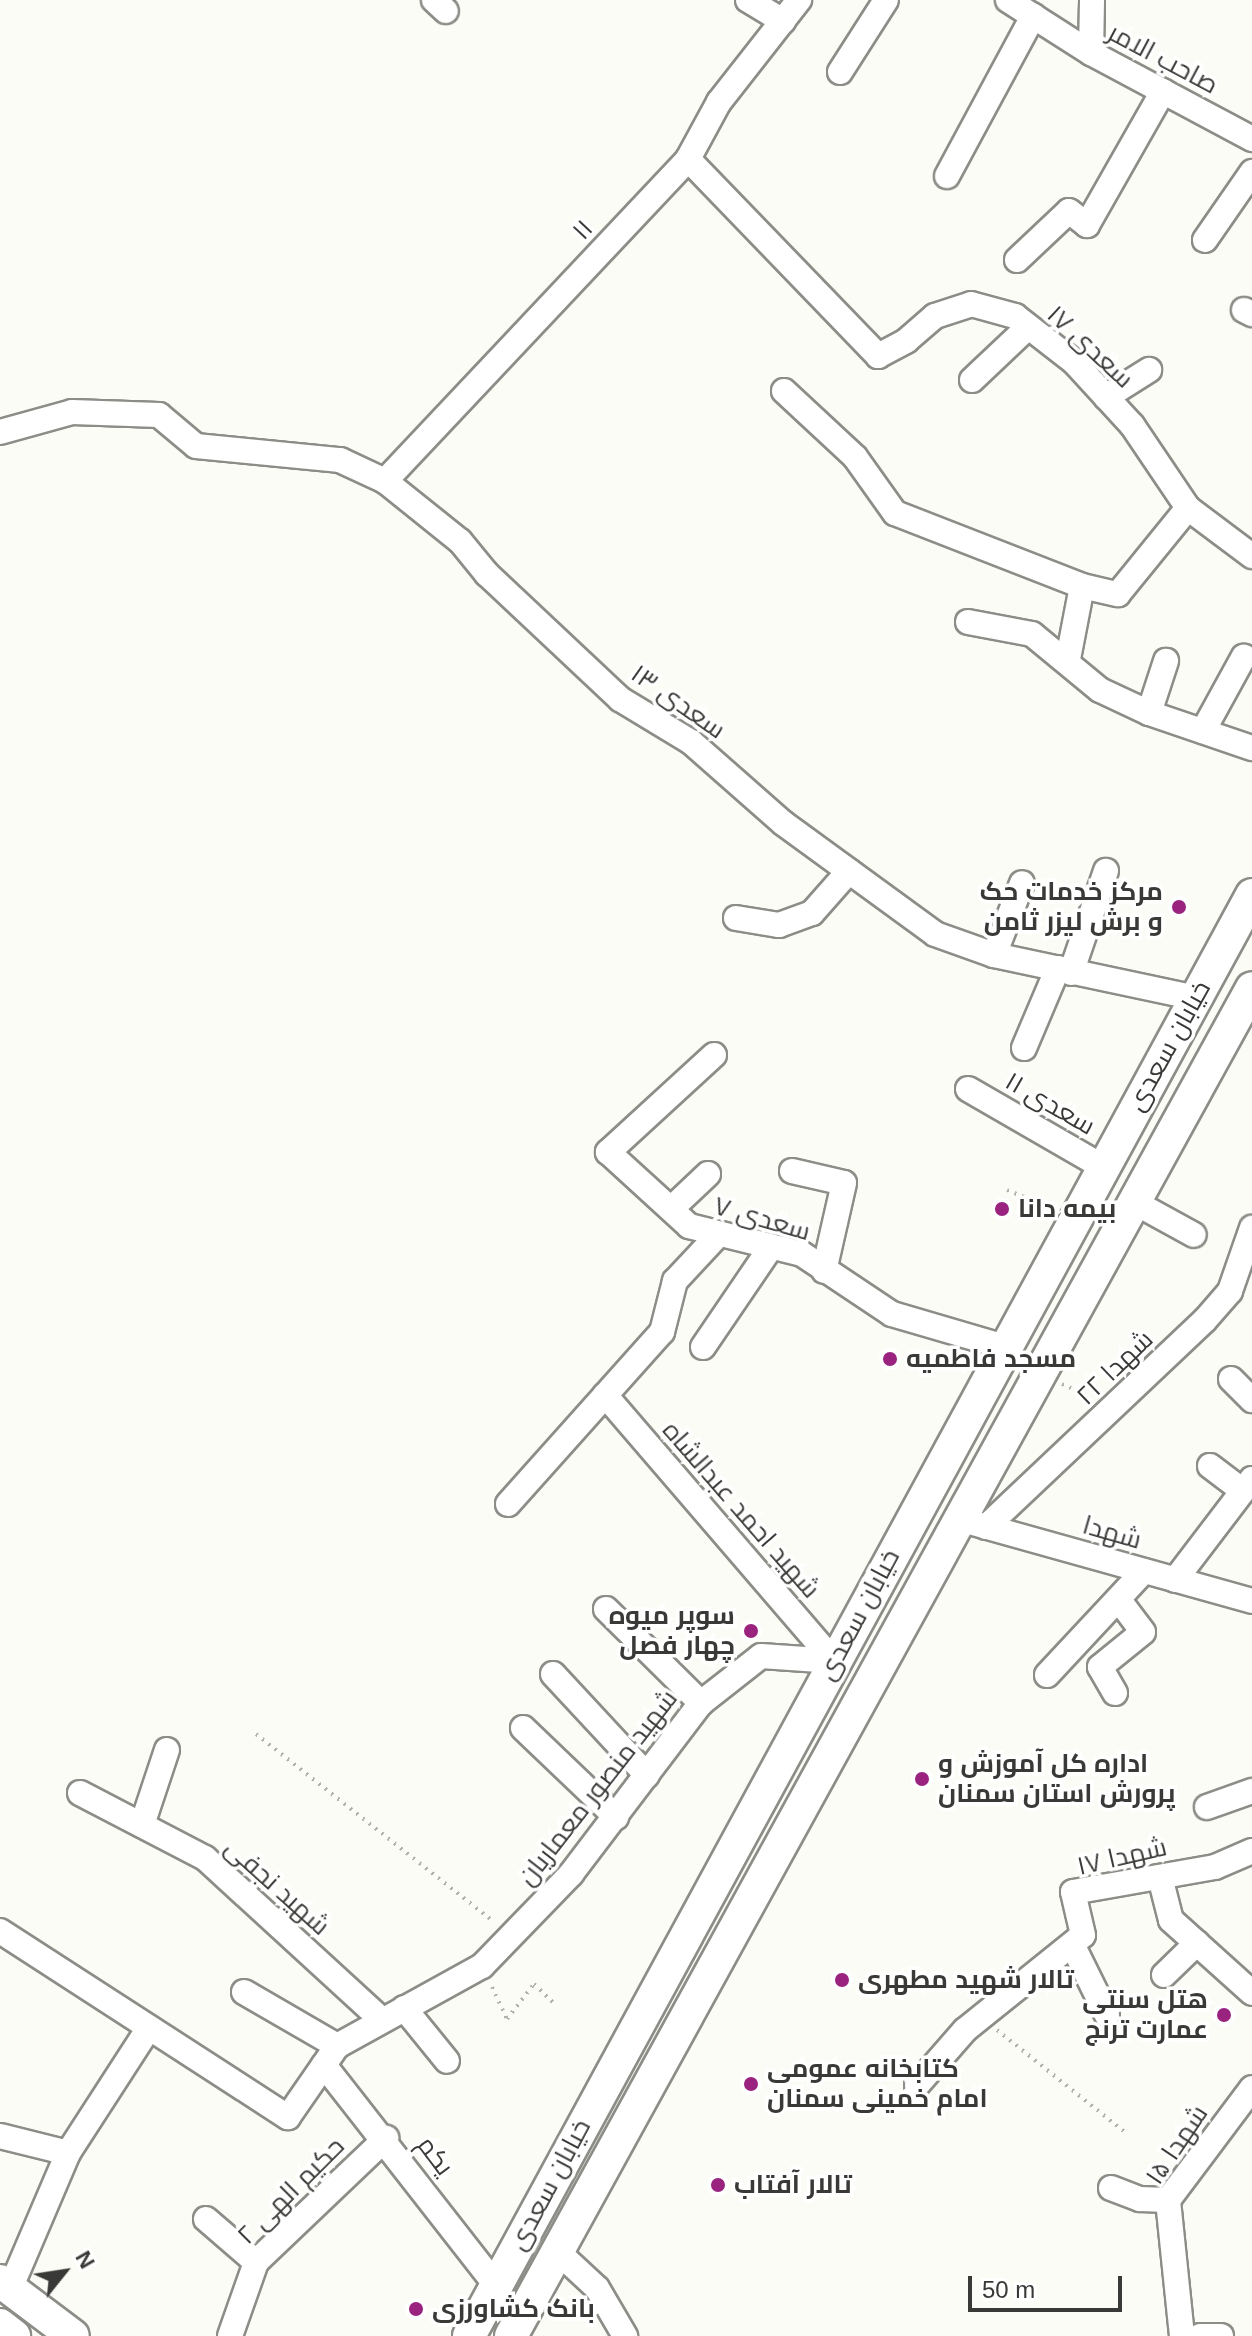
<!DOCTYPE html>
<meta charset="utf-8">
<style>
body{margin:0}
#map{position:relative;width:1252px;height:2336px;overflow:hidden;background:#fcfcf6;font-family:Arial,Cairo,sans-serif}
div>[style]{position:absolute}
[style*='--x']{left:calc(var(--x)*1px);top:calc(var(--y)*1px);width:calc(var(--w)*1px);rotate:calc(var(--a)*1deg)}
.path>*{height:4px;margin-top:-2px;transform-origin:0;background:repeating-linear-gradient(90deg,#b1b1ad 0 2px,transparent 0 8px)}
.roads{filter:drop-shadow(2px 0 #8d8d88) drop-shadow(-2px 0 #8d8d88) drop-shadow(0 2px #8d8d88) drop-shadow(0 -2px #8d8d88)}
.minor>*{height:24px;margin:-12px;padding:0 12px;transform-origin:12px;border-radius:12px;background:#fff}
.major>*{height:32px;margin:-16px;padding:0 16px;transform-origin:16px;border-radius:16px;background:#fff}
.dots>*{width:22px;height:22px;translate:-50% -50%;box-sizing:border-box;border:4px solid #fff;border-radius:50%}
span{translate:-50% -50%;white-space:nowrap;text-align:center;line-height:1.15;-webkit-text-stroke:7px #fff;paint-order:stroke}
.street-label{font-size:26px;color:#393937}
.poi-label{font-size:26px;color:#393937;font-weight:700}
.right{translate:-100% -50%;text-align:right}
.left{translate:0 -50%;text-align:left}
.north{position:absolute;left:24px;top:2232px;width:80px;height:80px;-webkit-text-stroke:6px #fff;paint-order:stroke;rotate:60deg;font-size:22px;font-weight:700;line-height:32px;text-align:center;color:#393937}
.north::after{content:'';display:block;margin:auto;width:28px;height:36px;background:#393937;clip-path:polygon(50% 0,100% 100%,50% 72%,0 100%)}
.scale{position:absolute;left:968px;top:2276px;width:154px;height:36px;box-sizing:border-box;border:4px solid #393937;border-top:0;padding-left:10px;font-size:24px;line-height:28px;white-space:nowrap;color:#393937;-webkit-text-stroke:6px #fff;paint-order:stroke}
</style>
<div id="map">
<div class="path">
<i style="--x:1007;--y:1190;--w:50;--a:22.4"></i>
<i style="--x:1062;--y:1384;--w:31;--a:25"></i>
<i style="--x:256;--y:1734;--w:303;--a:38.3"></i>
<i style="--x:492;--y:1987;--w:35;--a:65"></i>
<i style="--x:507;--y:2019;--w:44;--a:-52.4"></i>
<i style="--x:534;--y:1984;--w:28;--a:44"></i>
<i style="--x:997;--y:2030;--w:165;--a:38.6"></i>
</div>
<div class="roads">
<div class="minor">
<i style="--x:434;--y:0;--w:16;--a:43"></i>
<i style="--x:748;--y:0;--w:41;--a:31"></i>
<i style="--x:1008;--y:0;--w:98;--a:32.6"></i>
<i style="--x:1091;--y:53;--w:183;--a:28.1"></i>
<i style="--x:1091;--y:53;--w:53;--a:-88.9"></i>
<i style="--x:840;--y:72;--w:85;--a:-57.4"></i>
<i style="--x:688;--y:159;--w:274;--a:46"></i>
<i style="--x:878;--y:356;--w:32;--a:-28"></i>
<i style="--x:906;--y:341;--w:38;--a:-41"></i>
<i style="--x:935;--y:316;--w:38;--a:-18"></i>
<i style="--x:971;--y:304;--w:46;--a:15.3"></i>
<i style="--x:1015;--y:316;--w:75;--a:37.9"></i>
<i style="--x:1074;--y:362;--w:86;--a:47.4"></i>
<i style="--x:1132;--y:425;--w:100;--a:56"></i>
<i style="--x:1188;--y:508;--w:80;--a:36.9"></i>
<i style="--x:947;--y:176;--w:182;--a:-61.7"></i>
<i style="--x:1205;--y:240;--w:83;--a:-55.3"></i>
<i style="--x:1017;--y:260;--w:71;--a:-43.3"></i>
<i style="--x:1069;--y:211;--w:23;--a:38"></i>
<i style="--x:1087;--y:225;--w:154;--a:-60.4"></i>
<i style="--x:1244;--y:310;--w:9;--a:27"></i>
<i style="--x:972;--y:380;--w:77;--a:-43.4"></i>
<i style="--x:784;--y:391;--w:97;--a:42.9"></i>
<i style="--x:855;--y:457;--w:69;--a:54.5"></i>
<i style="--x:895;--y:513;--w:201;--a:21.3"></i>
<i style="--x:1082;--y:586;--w:37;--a:13"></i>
<i style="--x:1118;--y:594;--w:111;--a:-50.9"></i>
<i style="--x:1106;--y:397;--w:51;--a:-32.1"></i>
<i style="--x:0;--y:432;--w:75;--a:-15.5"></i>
<i style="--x:72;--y:412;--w:87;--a:2"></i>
<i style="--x:159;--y:415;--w:48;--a:40"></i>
<i style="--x:196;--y:446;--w:145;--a:5.6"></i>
<i style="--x:340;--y:460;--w:50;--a:25"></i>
<i style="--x:385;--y:481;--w:96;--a:38.7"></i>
<i style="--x:460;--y:541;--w:43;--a:50.7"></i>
<i style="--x:487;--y:574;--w:183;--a:43.2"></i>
<i style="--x:620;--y:699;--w:83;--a:31.2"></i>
<i style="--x:691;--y:742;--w:123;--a:41.4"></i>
<i style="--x:783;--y:823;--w:188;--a:36.1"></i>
<i style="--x:935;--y:934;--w:63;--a:19.6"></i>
<i style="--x:994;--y:955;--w:207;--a:12"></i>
<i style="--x:385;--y:481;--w:442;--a:-46.7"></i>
<i style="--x:688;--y:159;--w:65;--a:-61.5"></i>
<i style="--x:719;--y:102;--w:130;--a:-51.9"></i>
<i style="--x:968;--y:622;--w:65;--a:10.6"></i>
<i style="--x:1032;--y:634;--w:88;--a:39.5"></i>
<i style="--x:1100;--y:690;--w:54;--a:25.1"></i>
<i style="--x:1149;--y:713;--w:109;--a:18.8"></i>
<i style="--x:1068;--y:659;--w:74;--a:-79.1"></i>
<i style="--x:1149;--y:713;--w:55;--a:-71.9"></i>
<i style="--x:1203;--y:731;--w:85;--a:-61.3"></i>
<i style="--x:736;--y:918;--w:44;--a:9.2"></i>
<i style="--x:779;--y:925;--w:35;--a:-20"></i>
<i style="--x:812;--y:913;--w:56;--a:-48.6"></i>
<i style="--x:994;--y:955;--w:77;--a:-68.7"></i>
<i style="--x:1071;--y:973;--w:108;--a:-71.1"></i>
<i style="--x:1024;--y:1048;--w:87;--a:-67"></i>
<i style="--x:714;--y:1055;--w:144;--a:137.5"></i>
<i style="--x:608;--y:1152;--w:110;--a:42.4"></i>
<i style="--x:689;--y:1226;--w:116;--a:13.9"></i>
<i style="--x:802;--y:1254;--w:108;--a:33.7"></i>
<i style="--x:892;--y:1314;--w:118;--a:16.3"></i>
<i style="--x:968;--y:1089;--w:156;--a:30"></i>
<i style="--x:792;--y:1171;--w:53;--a:13"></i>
<i style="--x:844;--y:1183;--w:90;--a:102.8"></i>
<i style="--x:1134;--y:1202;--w:68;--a:28.8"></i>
<i style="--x:671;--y:1209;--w:51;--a:-43.4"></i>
<i style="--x:703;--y:1347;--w:121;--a:-55.8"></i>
<i style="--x:1231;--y:1379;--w:30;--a:45"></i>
<i style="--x:605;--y:1395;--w:351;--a:49.3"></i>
<i style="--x:1210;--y:1466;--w:41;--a:37.1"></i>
<i style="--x:508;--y:1504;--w:231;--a:-48.2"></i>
<i style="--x:662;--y:1332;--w:53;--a:-75.7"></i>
<i style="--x:675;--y:1281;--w:62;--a:-47"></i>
<i style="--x:973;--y:1523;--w:290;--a:15.6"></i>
<i style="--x:986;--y:1527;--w:301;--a:-43.4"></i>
<i style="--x:1205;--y:1320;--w:38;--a:-49"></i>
<i style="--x:1230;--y:1291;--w:67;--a:-70.8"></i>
<i style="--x:1175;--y:1580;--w:127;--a:-52.7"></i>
<i style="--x:606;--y:1609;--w:134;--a:44.7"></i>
<i style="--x:553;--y:1674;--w:138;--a:47.1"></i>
<i style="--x:1047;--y:1675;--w:142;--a:-47"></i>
<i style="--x:1115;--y:1693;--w:30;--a:-120"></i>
<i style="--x:1100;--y:1667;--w:55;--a:-39.1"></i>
<i style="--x:1143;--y:1632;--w:41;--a:-127.1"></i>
<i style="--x:523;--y:1728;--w:129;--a:43.7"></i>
<i style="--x:80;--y:1793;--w:141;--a:27.5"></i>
<i style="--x:205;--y:1858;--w:239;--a:42.5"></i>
<i style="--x:1207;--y:1807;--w:48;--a:-19.6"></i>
<i style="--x:142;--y:1825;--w:79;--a:-71.6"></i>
<i style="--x:1160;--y:1877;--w:44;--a:75.7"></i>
<i style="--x:1171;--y:1920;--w:109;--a:42"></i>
<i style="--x:0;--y:1931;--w:343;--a:32.9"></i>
<i style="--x:288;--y:2117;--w:86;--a:-55.4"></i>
<i style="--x:337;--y:2046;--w:166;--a:-28.9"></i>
<i style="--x:482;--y:1966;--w:128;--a:-45.9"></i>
<i style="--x:571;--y:1874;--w:215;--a:-52.8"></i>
<i style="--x:701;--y:1703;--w:76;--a:-38.1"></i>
<i style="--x:761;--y:1656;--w:73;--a:3.9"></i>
<i style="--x:1073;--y:1946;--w:77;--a:63.8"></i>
<i style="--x:1164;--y:1975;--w:46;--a:-44.1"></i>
<i style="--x:244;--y:1992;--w:108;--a:30.1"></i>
<i style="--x:404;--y:2008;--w:68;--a:50.9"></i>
<i style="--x:324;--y:2065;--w:279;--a:52"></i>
<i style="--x:917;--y:2085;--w:73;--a:-48.9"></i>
<i style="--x:965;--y:2030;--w:151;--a:-38.8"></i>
<i style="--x:1083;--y:1935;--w:44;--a:-103.1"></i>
<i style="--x:1073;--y:1892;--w:144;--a:-10"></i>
<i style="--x:1215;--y:1867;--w:40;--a:-23.4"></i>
<i style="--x:0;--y:2136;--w:70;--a:14"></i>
<i style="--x:1111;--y:2188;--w:31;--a:21"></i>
<i style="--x:1140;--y:2199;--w:28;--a:2"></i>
<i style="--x:206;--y:2219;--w:66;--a:40.7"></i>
<i style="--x:557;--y:2251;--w:54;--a:42.8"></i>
<i style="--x:597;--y:2288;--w:56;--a:59.7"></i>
<i style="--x:10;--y:2289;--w:148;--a:-66.9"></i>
<i style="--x:68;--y:2153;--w:149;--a:-57.1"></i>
<i style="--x:230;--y:2336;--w:78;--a:-70.6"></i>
<i style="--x:256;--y:2262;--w:180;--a:-43.6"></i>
<i style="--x:1182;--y:2336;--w:137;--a:-95.9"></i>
<i style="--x:1168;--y:2200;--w:140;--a:-53.1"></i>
<i style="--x:1200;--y:2336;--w:21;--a:0"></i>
</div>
<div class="major">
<i style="--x:0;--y:2281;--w:91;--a:37"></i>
<i style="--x:0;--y:2325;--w:18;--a:38"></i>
<i style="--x:469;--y:2336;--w:1640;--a:-61.48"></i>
<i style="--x:511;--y:2336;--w:1538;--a:-61.2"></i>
</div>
</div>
<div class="dots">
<i style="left:1179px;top:907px;background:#99237f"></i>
<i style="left:1002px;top:1209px;background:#99237f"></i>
<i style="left:890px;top:1359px;background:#99237f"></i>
<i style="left:751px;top:1631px;background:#99237f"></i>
<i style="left:922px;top:1779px;background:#99237f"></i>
<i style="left:842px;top:1980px;background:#99237f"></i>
<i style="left:1224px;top:2015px;background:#99237f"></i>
<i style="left:751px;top:2084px;background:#99237f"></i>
<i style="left:718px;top:2185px;background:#99237f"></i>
<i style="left:416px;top:2309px;background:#99237f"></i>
</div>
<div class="street-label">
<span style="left:1163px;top:59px;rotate:28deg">صاحب الامر</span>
<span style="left:583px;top:230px;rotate:-47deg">۱۱</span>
<span style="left:1090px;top:347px;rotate:43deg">سعدی ۱۷</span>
<span style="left:678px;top:702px;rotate:35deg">سعدی ۱۳</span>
<span style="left:1169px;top:1046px;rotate:-61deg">خیابان سعدی</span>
<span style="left:1050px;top:1104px;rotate:30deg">سعدی ۱۱</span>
<span style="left:762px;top:1219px;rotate:16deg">سعدی ۷</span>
<span style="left:1115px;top:1368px;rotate:-44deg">شهدا ۲۲</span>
<span style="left:741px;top:1510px;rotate:49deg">شهید احمد عبدالشاه</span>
<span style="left:1112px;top:1533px;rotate:16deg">شهدا</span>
<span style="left:859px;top:1615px;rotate:-62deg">خیابان سعدی</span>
<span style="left:598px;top:1788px;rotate:-52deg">شهید منصور معماریان</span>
<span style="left:1122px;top:1857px;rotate:-13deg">شهدا ۱۷</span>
<span style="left:277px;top:1887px;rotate:42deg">شهید نجفی</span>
<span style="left:1177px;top:2145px;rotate:-56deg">شهدا ۱۵</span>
<span style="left:435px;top:2156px;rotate:53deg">یکم</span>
<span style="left:550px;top:2185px;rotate:-62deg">خیابان سعدی</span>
<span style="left:291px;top:2191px;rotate:-45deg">حکیم الهی ۲</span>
</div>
<div class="poi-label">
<span class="right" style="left:1163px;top:907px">مرکز خدمات حک<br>و برش لیزر ثامن</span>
<span class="left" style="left:1018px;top:1209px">بیمه دانا</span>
<span class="left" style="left:906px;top:1359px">مسجد فاطمیه</span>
<span class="right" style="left:735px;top:1631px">سوپر میوه<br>چهار فصل</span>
<span class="left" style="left:938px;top:1779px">اداره کل آموزش و<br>پرورش استان سمنان</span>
<span class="left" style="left:858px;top:1980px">تالار شهید مطهری</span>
<span class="right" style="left:1208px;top:2015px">هتل سنتی<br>عمارت ترنج</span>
<span class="left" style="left:767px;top:2084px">کتابخانه عمومی<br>امام خمینی سمنان</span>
<span class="left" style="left:734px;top:2185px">تالار آفتاب</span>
<span class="left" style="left:432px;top:2309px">بانک کشاورزی</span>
</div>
<div class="north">N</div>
<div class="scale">50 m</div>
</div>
